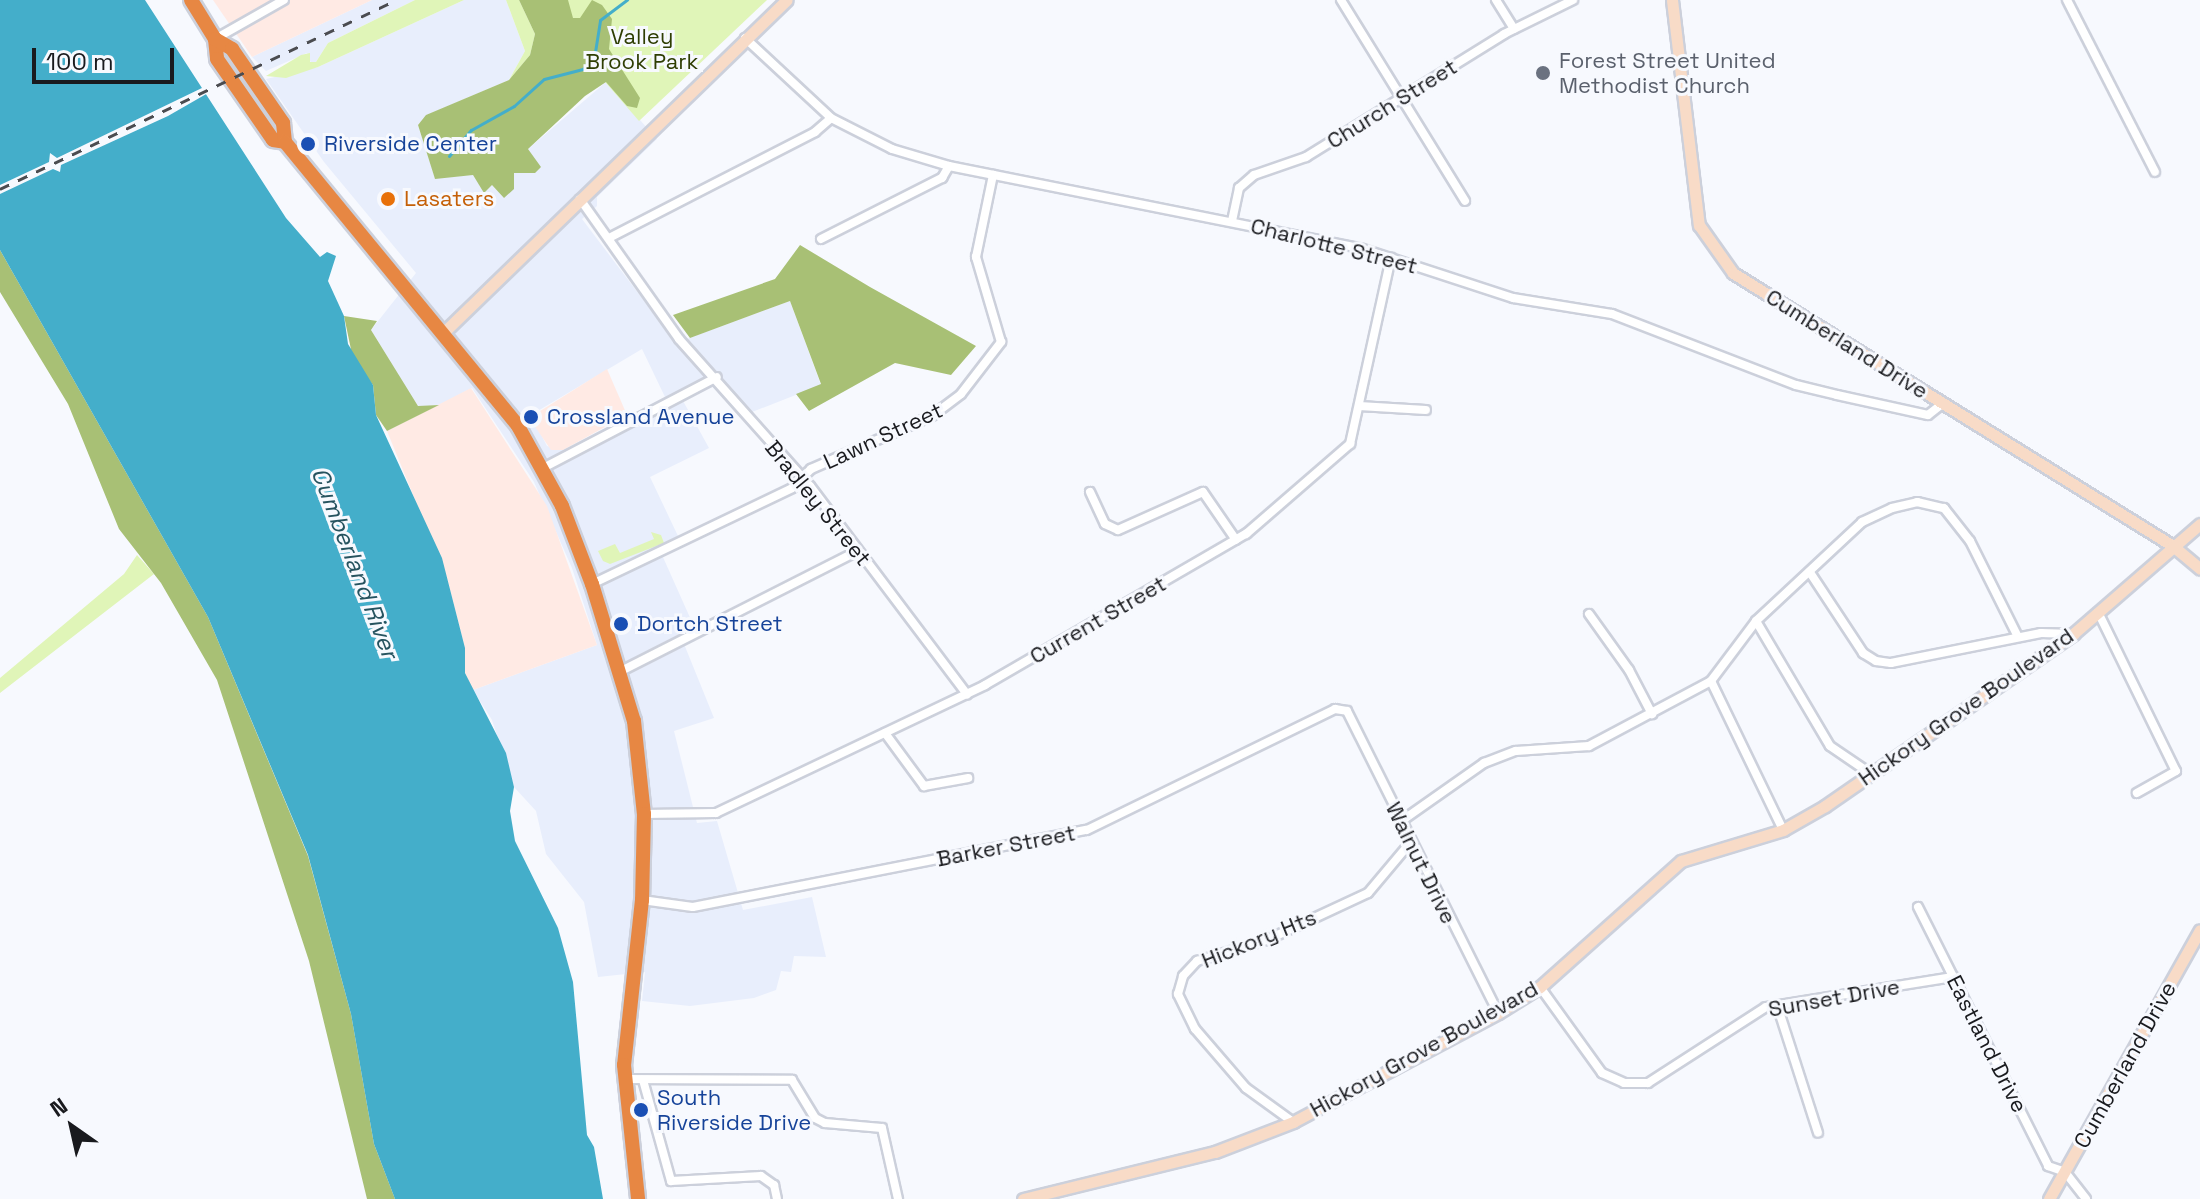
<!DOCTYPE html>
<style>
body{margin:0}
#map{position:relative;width:2200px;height:1199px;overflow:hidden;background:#f7f9fe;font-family:"Space Grotesk",sans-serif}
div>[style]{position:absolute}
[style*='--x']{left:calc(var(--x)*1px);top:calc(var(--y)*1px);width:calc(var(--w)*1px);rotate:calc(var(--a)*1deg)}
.built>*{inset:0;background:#e8eefc}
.industrial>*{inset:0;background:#ffeae4}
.green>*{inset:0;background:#e0f5b8}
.forest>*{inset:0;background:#a8c075}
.water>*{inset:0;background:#44aeca}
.pier>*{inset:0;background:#f7f9fe}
.stream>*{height:3px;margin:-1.5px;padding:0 1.5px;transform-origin:1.5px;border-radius:1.5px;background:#44aeca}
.roads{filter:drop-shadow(2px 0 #ccd0db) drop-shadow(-2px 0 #ccd0db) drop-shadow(0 2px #ccd0db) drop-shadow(0 -2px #ccd0db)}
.street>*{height:8px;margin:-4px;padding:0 4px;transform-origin:4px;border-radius:4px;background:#fff}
.secondary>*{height:11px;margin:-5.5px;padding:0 5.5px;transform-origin:5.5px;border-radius:5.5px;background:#f8dbc7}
.highway>*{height:14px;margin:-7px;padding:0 7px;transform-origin:7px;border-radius:7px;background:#e78743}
.rail>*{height:3px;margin-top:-1.5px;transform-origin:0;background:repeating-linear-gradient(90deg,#4b4c50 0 10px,transparent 0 20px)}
.dots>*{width:22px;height:22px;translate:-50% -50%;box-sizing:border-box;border:4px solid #f7f9fe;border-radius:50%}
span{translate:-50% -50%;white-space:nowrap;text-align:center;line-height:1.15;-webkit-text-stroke:6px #f7f9fe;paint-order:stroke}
.park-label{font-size:22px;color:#2f3e03}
.worship-label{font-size:22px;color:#5b616d}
.left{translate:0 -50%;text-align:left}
.street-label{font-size:22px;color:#191a1e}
.transit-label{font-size:22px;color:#164399}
.food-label{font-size:22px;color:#c56008}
.water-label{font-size:24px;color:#26535f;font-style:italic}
.north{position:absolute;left:32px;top:1087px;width:80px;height:80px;-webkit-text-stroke:6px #f7f9fe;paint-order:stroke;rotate:326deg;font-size:22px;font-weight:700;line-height:32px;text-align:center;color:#191a1e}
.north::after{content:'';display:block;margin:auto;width:28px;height:36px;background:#191a1e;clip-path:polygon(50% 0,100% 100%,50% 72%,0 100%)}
.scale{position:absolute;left:32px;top:48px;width:142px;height:36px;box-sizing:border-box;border:4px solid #191a1e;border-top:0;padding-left:10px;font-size:24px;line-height:28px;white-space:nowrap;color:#191a1e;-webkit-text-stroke:6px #f7f9fe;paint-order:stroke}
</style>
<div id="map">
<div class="built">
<i style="clip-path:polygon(372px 0,415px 0,328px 43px,316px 62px,311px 63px,307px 53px,266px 71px,252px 57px)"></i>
<i style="clip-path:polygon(evenodd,464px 0,506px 0,525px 51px,509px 80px,427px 115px,418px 125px,435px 178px,473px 175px,484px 192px,492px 185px,504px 198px,514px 172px,535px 173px,528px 149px,606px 82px,657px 139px,597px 197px,597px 206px,582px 219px,676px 343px,790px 301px,821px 385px,742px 416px,715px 386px,682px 399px,709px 448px,650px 477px,678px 536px,658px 546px,696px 631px,682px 639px,714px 718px,674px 731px,697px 823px,717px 821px,743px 910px,812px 897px,826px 957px,794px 956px,791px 972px,781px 971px,776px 990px,754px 998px,690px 1006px,642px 1001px,645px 972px,598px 977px,584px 902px,546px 854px,536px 811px,514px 787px,492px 720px,473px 690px,597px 645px,572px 568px,534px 482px,472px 388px,439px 405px,419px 407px,410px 394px,371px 330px,416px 273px,324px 162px,266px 79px,318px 67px,464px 0,642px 349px,665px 397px,563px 450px,547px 446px,531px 415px,642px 349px)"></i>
</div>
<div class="industrial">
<i style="clip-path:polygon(213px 0,372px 0,252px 57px)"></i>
<i style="clip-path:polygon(607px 369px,627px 415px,563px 450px,551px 450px,529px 418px)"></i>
<i style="clip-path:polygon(471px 388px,547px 506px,597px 645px,473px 690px,465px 673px,465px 648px,447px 578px,387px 431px)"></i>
</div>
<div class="green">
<i style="clip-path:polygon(415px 0,464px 0,318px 67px,286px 78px,266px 76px,301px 55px,310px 53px,310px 62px,316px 62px,328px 43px)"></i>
<i style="clip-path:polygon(506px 0,519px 0,535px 34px,530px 55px,509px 80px,525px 51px)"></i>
<i style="clip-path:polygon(534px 0,767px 0,639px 121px)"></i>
<i style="clip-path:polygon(651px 532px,661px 535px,664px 543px,610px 564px,603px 561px,598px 551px,615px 544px,620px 553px,654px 539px)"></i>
<i style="clip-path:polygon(137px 555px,154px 574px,0 693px,0 678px,124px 574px)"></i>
</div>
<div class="forest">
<i style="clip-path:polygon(519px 0,568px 0,573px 18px,580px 18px,592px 0,602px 5px,612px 19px,609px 49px,640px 98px,637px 108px,627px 106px,606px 82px,585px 96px,528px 149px,541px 167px,535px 173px,514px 173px,514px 189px,504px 198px,492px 185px,484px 193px,473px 175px,435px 179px,418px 125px,426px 115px,509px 80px,530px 55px,535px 34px)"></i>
<i style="clip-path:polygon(800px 245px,870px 287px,976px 346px,951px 375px,895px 363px,809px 411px,796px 394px,821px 384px,790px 301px,690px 338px,673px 315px,775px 279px)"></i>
<i style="clip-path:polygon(0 250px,208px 617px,308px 856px,351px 1014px,374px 1144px,395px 1199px,367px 1199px,309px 961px,217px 680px,161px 583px,119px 529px,68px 404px,0 292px)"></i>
<i style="clip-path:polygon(344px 316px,377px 321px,371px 330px,418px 406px,439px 405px,387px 431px,376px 415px,373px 385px,353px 359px)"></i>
</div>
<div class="water">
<i style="clip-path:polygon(0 0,145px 0,286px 218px,320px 257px,327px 252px,336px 256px,328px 281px,344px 316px,348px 344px,373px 385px,376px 415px,442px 558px,465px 648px,465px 673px,506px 753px,514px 787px,510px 811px,515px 841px,558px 928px,573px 982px,587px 1135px,594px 1147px,603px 1199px,395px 1199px,374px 1144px,351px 1014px,308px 855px,208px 617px,0 250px)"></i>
</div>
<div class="pier">
<i style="clip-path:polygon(204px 87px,208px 93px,168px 116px,61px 165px,60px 172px,53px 169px,0 194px,0 185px,49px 162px,50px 153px,57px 158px)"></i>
</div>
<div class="stream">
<i style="--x:449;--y:156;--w:34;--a:-50"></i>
<i style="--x:471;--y:130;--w:49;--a:-29.2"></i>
<i style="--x:514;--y:106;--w:40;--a:-42"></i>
<i style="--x:544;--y:79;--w:40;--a:-14.4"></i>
<i style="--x:583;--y:69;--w:21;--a:-55"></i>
<i style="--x:595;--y:52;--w:32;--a:-81"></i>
<i style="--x:600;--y:20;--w:34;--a:-37"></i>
</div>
<div class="roads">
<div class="street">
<i style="--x:1341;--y:0;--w:236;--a:58.3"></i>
<i style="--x:1496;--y:0;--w:34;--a:58"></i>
<i style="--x:2067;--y:0;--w:193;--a:62.9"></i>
<i style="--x:745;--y:38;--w:117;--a:42.9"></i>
<i style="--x:831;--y:118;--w:68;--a:26.9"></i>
<i style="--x:892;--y:149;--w:59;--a:16.6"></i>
<i style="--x:949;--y:166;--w:419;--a:11.3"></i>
<i style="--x:1360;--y:248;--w:161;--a:18.1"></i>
<i style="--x:1513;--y:298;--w:100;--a:9.2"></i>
<i style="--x:1612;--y:314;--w:197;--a:21.1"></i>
<i style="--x:1796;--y:385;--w:42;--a:13.7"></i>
<i style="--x:1837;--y:395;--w:93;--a:12.4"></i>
<i style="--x:1928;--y:415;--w:18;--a:-38"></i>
<i style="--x:215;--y:39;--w:79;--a:-29.5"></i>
<i style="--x:580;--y:199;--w:171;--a:54.7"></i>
<i style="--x:679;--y:339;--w:197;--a:48.3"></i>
<i style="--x:810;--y:486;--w:261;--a:53"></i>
<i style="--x:1232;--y:221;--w:34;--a:-78"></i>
<i style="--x:1239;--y:188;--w:20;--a:-41"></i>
<i style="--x:1254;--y:175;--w:55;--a:-19.1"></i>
<i style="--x:1306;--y:157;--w:233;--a:-31.8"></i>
<i style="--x:1504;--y:34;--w:77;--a:-26.2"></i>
<i style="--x:609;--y:238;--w:232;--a:-27.2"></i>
<i style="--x:815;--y:132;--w:21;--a:-41"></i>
<i style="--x:821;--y:239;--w:136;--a:-26.8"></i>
<i style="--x:942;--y:178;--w:14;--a:-60"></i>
<i style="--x:1359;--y:406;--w:67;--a:3.4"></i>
<i style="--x:543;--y:468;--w:196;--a:-27.6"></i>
<i style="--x:1090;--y:492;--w:35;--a:65"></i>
<i style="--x:1105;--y:524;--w:14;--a:25"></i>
<i style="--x:1118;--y:530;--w:93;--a:-24.1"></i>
<i style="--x:1203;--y:492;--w:58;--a:55.5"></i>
<i style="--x:1811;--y:574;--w:95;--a:56.6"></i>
<i style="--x:1863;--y:653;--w:15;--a:32"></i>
<i style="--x:1876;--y:661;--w:15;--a:8"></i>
<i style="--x:1891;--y:663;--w:153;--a:-11.3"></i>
<i style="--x:2041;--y:633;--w:32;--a:2"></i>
<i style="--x:592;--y:584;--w:222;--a:-25.6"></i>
<i style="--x:792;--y:488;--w:27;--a:-45"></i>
<i style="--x:811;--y:469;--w:132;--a:-23.7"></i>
<i style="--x:932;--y:416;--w:36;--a:-37"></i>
<i style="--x:961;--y:394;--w:66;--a:-52.4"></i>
<i style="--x:1001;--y:342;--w:89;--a:-106.4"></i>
<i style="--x:976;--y:257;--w:84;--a:-78.3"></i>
<i style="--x:2098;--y:612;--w:177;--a:63.9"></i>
<i style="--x:2176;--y:771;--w:45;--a:150.6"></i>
<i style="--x:1589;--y:614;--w:69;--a:54.5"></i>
<i style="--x:1629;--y:670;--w:50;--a:62.4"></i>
<i style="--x:1756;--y:621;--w:145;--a:59.4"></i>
<i style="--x:1830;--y:746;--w:50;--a:34.3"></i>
<i style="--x:621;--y:671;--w:266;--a:-26.9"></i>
<i style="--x:1711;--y:681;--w:165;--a:64.2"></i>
<i style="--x:885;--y:733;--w:66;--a:53.7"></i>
<i style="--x:924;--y:786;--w:45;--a:-10.3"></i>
<i style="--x:644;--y:814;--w:72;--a:-0.8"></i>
<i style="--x:716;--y:813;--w:298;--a:-25.4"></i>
<i style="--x:985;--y:685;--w:302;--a:-30.1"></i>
<i style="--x:1246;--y:534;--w:138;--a:-40.9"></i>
<i style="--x:1350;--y:444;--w:191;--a:-77.6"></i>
<i style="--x:1400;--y:822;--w:103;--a:-35.1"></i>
<i style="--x:1484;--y:763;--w:34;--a:-21"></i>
<i style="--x:1516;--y:751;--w:73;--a:-3.9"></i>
<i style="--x:1589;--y:746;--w:138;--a:-28"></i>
<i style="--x:1711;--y:681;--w:75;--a:-53.1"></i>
<i style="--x:1756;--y:621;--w:145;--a:-43"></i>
<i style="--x:1862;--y:522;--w:33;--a:-25"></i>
<i style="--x:1892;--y:508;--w:26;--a:-13"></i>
<i style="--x:1917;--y:502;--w:28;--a:13"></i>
<i style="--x:1944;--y:508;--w:42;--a:51.8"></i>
<i style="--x:1970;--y:541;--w:107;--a:63.4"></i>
<i style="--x:642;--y:900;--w:51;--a:7.8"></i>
<i style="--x:693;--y:907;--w:401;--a:-11.1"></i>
<i style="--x:1087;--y:830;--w:276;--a:-26"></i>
<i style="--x:1335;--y:709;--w:12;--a:9"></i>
<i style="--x:1347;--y:711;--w:338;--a:63.4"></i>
<i style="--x:1918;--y:907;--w:290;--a:63.3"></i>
<i style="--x:2048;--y:1166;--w:18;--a:19"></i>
<i style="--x:2065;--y:1172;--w:34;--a:52"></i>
<i style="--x:1540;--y:987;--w:106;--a:54.2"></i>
<i style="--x:1602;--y:1073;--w:24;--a:24"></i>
<i style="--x:1624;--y:1083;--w:24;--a:0"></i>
<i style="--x:1648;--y:1083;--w:140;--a:-32.8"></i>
<i style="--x:1766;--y:1007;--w:190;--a:-9.1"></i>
<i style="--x:1777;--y:1005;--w:134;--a:72.2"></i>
<i style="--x:625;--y:1079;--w:167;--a:0.3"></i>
<i style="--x:792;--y:1080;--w:44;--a:58.8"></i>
<i style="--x:815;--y:1118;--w:11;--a:27"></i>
<i style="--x:825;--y:1123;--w:57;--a:5"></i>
<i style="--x:882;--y:1128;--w:73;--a:77.3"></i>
<i style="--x:643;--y:1080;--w:105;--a:74.5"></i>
<i style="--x:671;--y:1181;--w:90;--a:-3.2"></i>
<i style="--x:761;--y:1176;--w:16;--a:35"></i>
<i style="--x:774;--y:1185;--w:14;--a:78"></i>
<i style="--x:1293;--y:1122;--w:58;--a:-144.1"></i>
<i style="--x:1246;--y:1088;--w:78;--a:-130.8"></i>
<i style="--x:1195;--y:1029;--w:39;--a:-116"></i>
<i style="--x:1178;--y:994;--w:19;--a:-74"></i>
<i style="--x:1183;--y:976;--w:21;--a:-47"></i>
<i style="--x:1197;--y:961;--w:73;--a:-16.7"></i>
<i style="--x:1267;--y:940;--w:111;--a:-25"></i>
<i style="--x:1368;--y:893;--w:65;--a:-50"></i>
</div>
<div class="secondary">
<i style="--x:1672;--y:0;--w:227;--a:83.2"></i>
<i style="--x:1699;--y:225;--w:59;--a:54.7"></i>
<i style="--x:1733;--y:273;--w:518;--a:31.82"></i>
<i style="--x:2173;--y:546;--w:35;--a:40"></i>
<i style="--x:444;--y:332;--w:477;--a:-44.1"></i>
<i style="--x:1023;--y:1199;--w:198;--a:-13.8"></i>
<i style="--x:1215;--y:1152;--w:84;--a:-21"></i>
<i style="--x:1293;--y:1122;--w:232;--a:-28"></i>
<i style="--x:1498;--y:1013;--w:49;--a:-31.8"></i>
<i style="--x:1540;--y:987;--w:189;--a:-41.8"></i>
<i style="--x:1681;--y:861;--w:107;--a:-16.9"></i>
<i style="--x:1783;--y:830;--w:48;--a:-29.7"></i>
<i style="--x:1825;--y:806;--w:302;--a:-34.7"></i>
<i style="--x:2073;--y:634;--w:168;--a:-40.9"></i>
<i style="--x:2049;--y:1199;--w:308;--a:-60.7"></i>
</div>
<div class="highway">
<i style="--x:191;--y:0;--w:46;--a:58.4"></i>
<i style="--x:215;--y:39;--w:20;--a:84"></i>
<i style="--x:217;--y:59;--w:98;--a:55.3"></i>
<i style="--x:273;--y:140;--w:12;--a:9"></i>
<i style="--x:215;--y:39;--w:20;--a:30"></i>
<i style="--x:232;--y:49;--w:90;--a:55.4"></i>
<i style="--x:283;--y:123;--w:19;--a:84"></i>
<i style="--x:285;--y:142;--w:367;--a:50.6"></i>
<i style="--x:518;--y:426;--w:91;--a:61.2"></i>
<i style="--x:562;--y:506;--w:84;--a:69"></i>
<i style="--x:592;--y:584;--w:143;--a:73"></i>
<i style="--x:634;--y:721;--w:94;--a:83.9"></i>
<i style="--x:644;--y:814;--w:86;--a:91.3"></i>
<i style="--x:642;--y:900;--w:166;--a:96.2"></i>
<i style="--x:624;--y:1065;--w:135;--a:84"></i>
</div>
</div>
<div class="rail">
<i style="--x:0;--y:189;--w:439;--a:-25.5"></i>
</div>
<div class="dots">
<i style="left:1543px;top:73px;background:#6b7280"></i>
<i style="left:308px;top:144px;background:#1a4fb4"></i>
<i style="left:388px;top:199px;background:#e8710a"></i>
<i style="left:531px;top:417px;background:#1a4fb4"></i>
<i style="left:621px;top:624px;background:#1a4fb4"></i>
<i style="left:641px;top:1110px;background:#1a4fb4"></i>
</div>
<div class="park-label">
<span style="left:642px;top:49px">Valley<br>Brook Park</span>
</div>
<div class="worship-label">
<span class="left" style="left:1559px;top:73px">Forest Street United<br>Methodist Church</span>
</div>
<div class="street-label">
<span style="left:1392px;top:104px;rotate:-32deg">Church Street</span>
<span style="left:1334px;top:246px;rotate:14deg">Charlotte Street</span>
<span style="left:1847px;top:344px;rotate:32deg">Cumberland Drive</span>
<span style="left:883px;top:436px;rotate:-25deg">Lawn Street</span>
<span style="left:818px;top:503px;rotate:51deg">Bradley Street</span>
<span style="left:1098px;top:620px;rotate:-30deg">Current Street</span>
<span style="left:1966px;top:707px;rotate:-35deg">Hickory Grove Boulevard</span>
<span style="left:1006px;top:846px;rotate:-11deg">Barker Street</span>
<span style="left:1421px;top:863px;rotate:64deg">Walnut Drive</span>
<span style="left:1259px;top:939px;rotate:-22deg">Hickory Hts</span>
<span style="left:1834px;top:998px;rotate:-10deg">Sunset Drive</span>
<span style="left:1987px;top:1044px;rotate:63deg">Eastland Drive</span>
<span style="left:1424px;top:1049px;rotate:-29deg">Hickory Grove Boulevard</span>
<span style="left:2125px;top:1065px;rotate:-61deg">Cumberland Drive</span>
</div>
<div class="transit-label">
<span class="left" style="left:324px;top:144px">Riverside Center</span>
<span class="left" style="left:547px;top:417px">Crossland Avenue</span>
<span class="left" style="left:637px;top:624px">Dortch Street</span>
<span class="left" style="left:657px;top:1110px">South<br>Riverside Drive</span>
</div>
<div class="food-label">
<span class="left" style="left:404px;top:199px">Lasaters</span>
</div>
<div class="water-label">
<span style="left:355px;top:563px;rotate:69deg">Cumberland River</span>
</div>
<div class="north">N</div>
<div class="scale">100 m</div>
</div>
